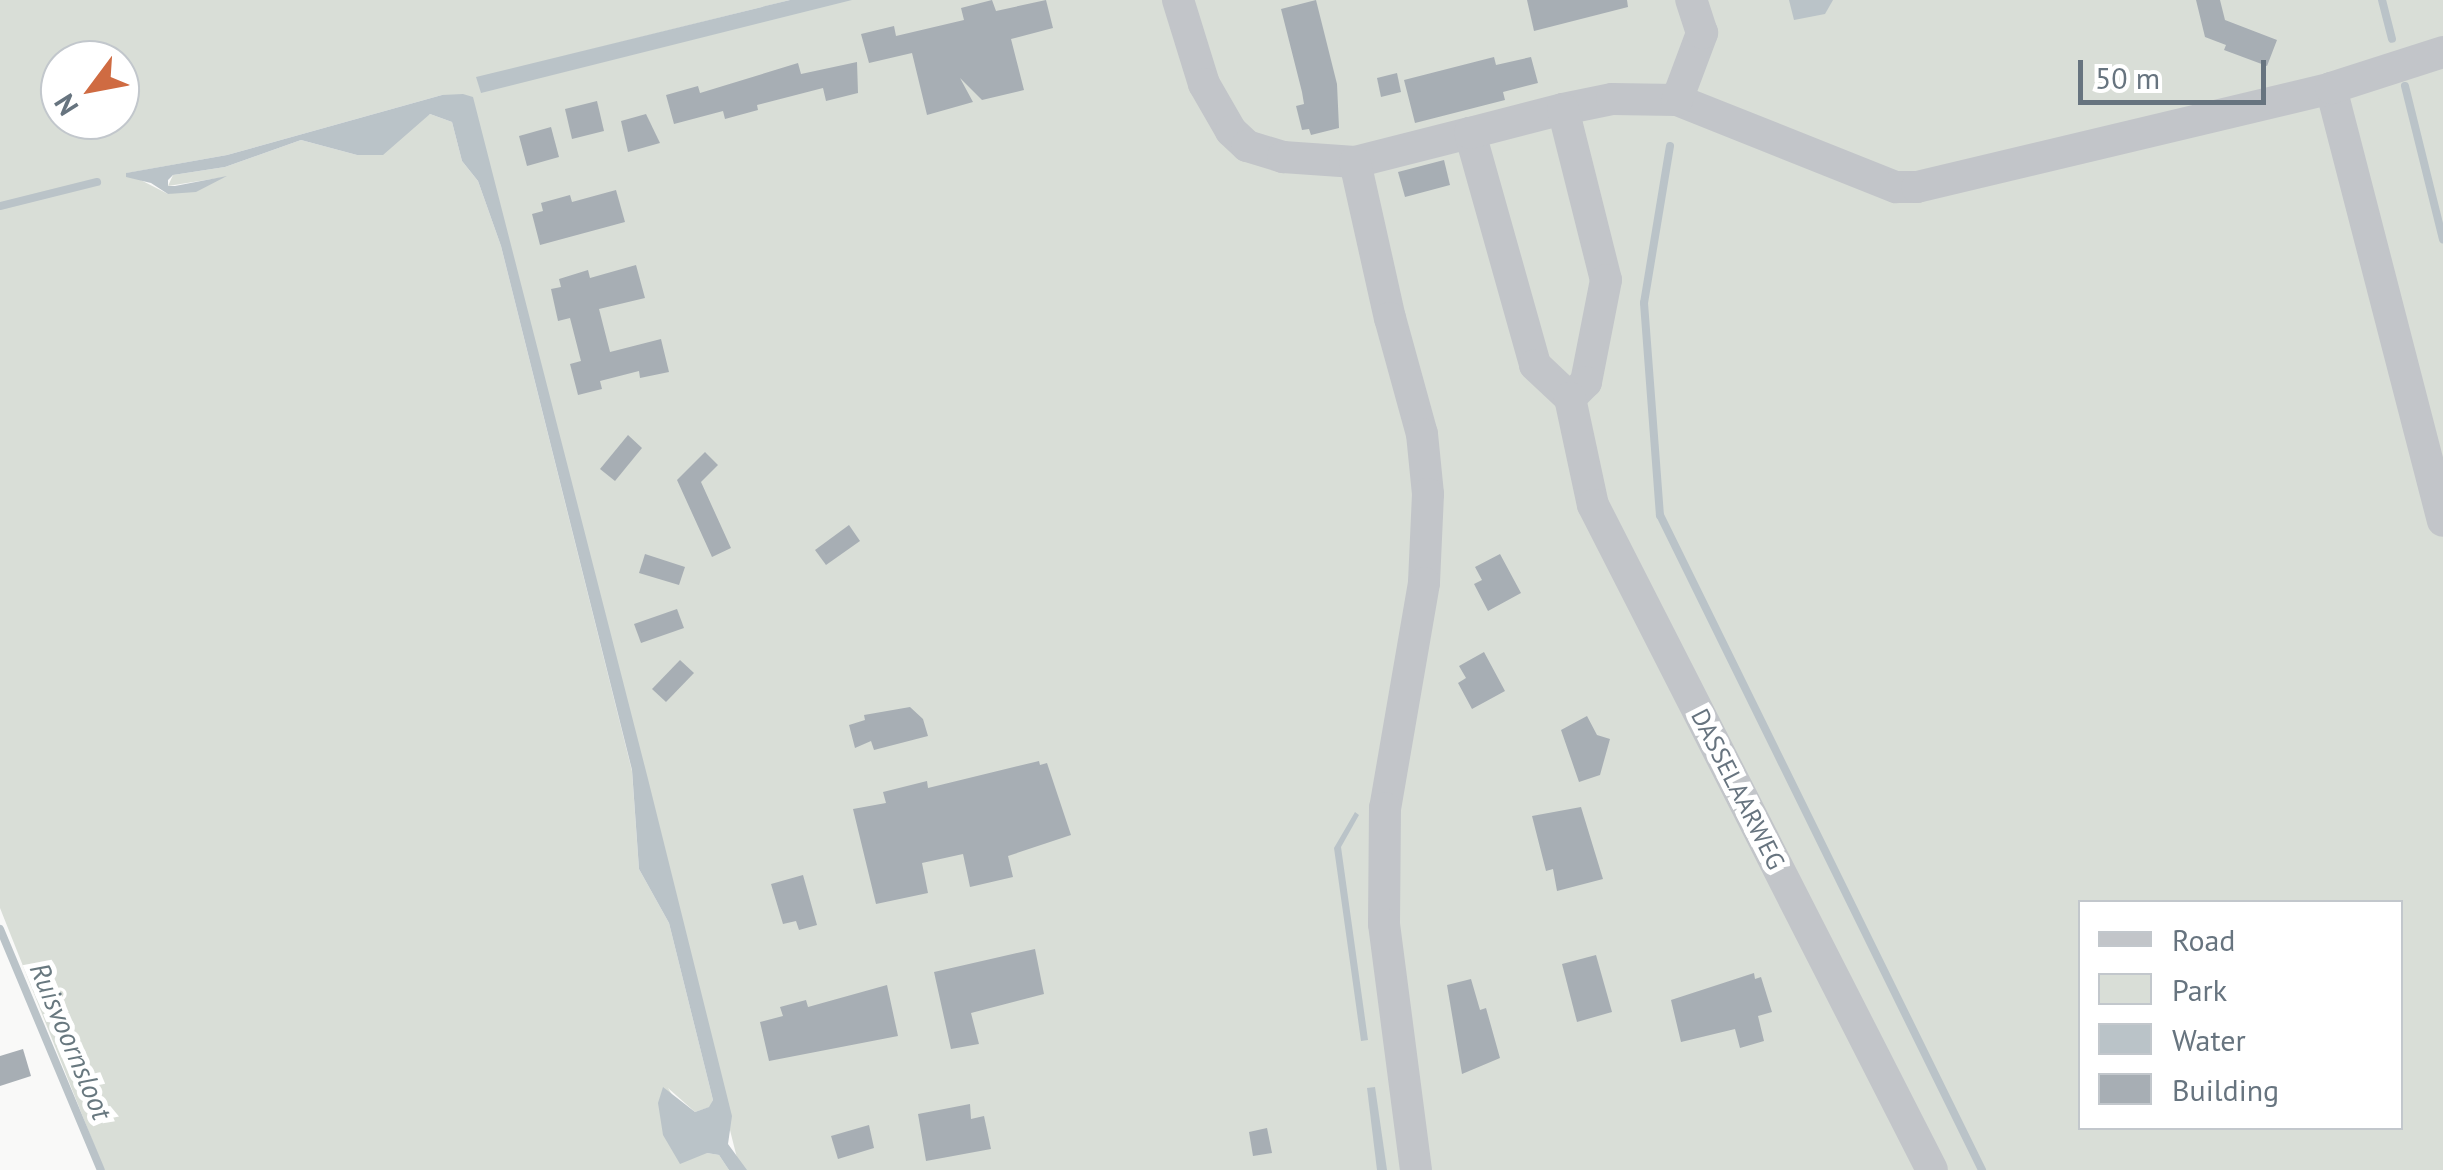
<!DOCTYPE html>
<style>
body{margin:0}
#map{position:relative;width:2443px;height:1170px;overflow:hidden;background:#f9f9f8;font-family:"PT Sans",sans-serif}
div>[style]{position:absolute}
[style*='--x']{left:calc(var(--x)*1px);top:calc(var(--y)*1px);width:calc(var(--w)*1px);rotate:calc(var(--a)*1deg)}
.green>*{inset:0;background:#d9ded7}
.water>*{inset:0;background:#bac3c8}
.stream>*{height:8px;margin:-4px;padding:0 4px;transform-origin:4px;border-radius:4px;background:#bac3c8}
.building>*{inset:0;background:#a7aeb4}
.minor>*{height:32px;margin:-16px;padding:0 16px;transform-origin:16px;border-radius:16px;background:#c2c5c9}
span{translate:-50% -50%;white-space:nowrap;text-align:center;line-height:1.15;-webkit-text-stroke:10px #fff;paint-order:stroke}
.street-label{font-size:25px;color:#67747f}
.water-label{font-size:28px;color:#68787f;font-style:italic}
.legend{position:absolute;left:2078px;top:900px;width:325px;height:230px;box-sizing:border-box;background:#fff;border:2px solid #c2c7cc;margin:0;padding:12px 18px;list-style:none;font-size:30px;color:#67747f}
.legend li{display:flex;align-items:center;gap:20px;height:50px}
.legend b{width:50px;border:2px solid #c2c7cc}
.north{position:absolute;left:40px;top:40px;width:100px;height:100px;box-sizing:border-box;background:#fff;border:2px solid #c2c7cc;border-radius:50%;rotate:238deg;font-size:28px;font-weight:700;line-height:40px;text-align:center;color:#67747f}
.north::after{content:'';display:block;margin:auto;width:35px;height:45px;background:#cf6b42;clip-path:polygon(50% 0,100% 100%,50% 72%,0 100%)}
.scale{position:absolute;left:2078px;top:60px;width:188px;height:45px;box-sizing:border-box;border:5px solid #67747f;border-top:0;padding-left:12px;font-size:30px;line-height:35px;white-space:nowrap;color:#67747f;-webkit-text-stroke:8px #fff;paint-order:stroke}
</style>
<div id="map">
<div class="green">
<i style="clip-path:polygon(evenodd,0 0,790px 0,477px 78px,844px 0,2443px 0,2443px 1170px,740px 1170px,471px 97px,442px 95px,227px 155px,127px 173px,168px 194px,225px 177px,168px 186px,173px 175px,225px 167px,301px 140px,357px 155px,430px 114px,452px 122px,462px 161px,478px 181px,501px 246px,632px 771px,639px 869px,669px 923px,713px 1100px,710px 1107px,695px 1112px,668px 1088px,707px 1153px,719px 1155px,729px 1170px,104px 1170px,0 908px,0 0,60px 60px,120px 60px,120px 120px,60px 120px,60px 60px,0 0,2080px 902px,2400px 902px,2400px 1128px,2080px 1128px,2080px 902px)"></i>
</div>
<div class="water">
<i style="clip-path:polygon(790px 0,852px 0,481px 93px,476px 77px)"></i>
<i style="clip-path:polygon(1789px 0,1833px 0,1825px 14px,1794px 20px)"></i>
<i style="clip-path:polygon(463px 94px,473px 97px,648px 779px,732px 1116px,728px 1144px,747px 1170px,729px 1170px,719px 1155px,707px 1153px,680px 1164px,663px 1135px,658px 1103px,663px 1087px,695px 1112px,709px 1107px,713px 1100px,669px 923px,639px 869px,632px 770px,501px 246px,478px 181px,462px 161px,452px 122px,430px 114px,383px 155px,357px 155px,301px 140px,225px 167px,173px 175px,168px 180px,168px 186px,175px 186px,227px 176px,196px 192px,168px 194px,151px 183px,126px 177px,126px 173px,227px 155px,442px 95px)"></i>
<i style="clip-path:polygon(1355px 812px,1359px 815px,1341px 847px,1368px 1040px,1361px 1041px,1334px 848px)"></i>
<i style="clip-path:polygon(1375px 1087px,1387px 1170px,1377px 1170px,1367px 1088px)"></i>
</div>
<div class="stream">
<i style="--x:2382;--y:0;--w:40;--a:75.6"></i>
<i style="--x:2405;--y:86;--w:158;--a:76.1"></i>
<i style="--x:1670;--y:146;--w:159;--a:99.4"></i>
<i style="--x:1644;--y:303;--w:213;--a:85.7"></i>
<i style="--x:1660;--y:515;--w:730;--a:63.82"></i>
<i style="--x:0;--y:206;--w:100;--a:-13.9"></i>
<i style="--x:0;--y:929;--w:261;--a:67.3"></i>
</div>
<div class="building">
<i style="clip-path:polygon(992px 0,996px 11px,1046px 0,1053px 28px,1011px 39px,1024px 90px,982px 100px,960px 78px,973px 102px,927px 115px,912px 53px,869px 63px,861px 34px,894px 26px,896px 36px,964px 20px,961px 8px)"></i>
<i style="clip-path:polygon(1316px 0,1337px 84px,1339px 128px,1311px 135px,1309px 129px,1302px 130px,1296px 106px,1304px 104px,1302px 92px,1281px 9px)"></i>
<i style="clip-path:polygon(1527px 0,1627px 0,1628px 7px,1534px 31px)"></i>
<i style="clip-path:polygon(2196px 0,2220px 0,2225px 20px,2277px 40px,2267px 66px,2224px 50px,2226px 45px,2205px 37px)"></i>
<i style="clip-path:polygon(1494px 57px,1496px 65px,1531px 57px,1538px 83px,1503px 92px,1505px 100px,1415px 123px,1404px 80px)"></i>
<i style="clip-path:polygon(857px 62px,858px 93px,826px 101px,823px 88px,757px 105px,758px 110px,725px 119px,723px 111px,674px 124px,666px 95px,698px 86px,700px 93px,798px 63px,801px 74px)"></i>
<i style="clip-path:polygon(1397px 73px,1401px 92px,1381px 97px,1377px 78px)"></i>
<i style="clip-path:polygon(597px 101px,604px 131px,572px 139px,565px 109px)"></i>
<i style="clip-path:polygon(646px 114px,660px 143px,628px 152px,621px 121px)"></i>
<i style="clip-path:polygon(551px 127px,559px 157px,527px 166px,519px 136px)"></i>
<i style="clip-path:polygon(1444px 160px,1450px 185px,1405px 197px,1398px 172px)"></i>
<i style="clip-path:polygon(616px 190px,625px 222px,540px 245px,532px 214px,543px 211px,541px 203px,570px 195px,572px 202px)"></i>
<i style="clip-path:polygon(636px 265px,645px 298px,599px 309px,610px 352px,661px 339px,669px 372px,640px 378px,639px 371px,600px 381px,602px 389px,578px 395px,570px 364px,581px 361px,570px 318px,558px 321px,551px 289px,561px 287px,559px 279px,588px 270px,590px 278px)"></i>
<i style="clip-path:polygon(628px 435px,642px 448px,615px 481px,600px 469px)"></i>
<i style="clip-path:polygon(705px 452px,718px 465px,701px 482px,731px 548px,712px 557px,677px 480px)"></i>
<i style="clip-path:polygon(849px 525px,860px 541px,826px 565px,815px 550px)"></i>
<i style="clip-path:polygon(645px 554px,685px 567px,679px 585px,639px 573px)"></i>
<i style="clip-path:polygon(1500px 554px,1521px 593px,1488px 611px,1474px 584px,1482px 580px,1475px 567px)"></i>
<i style="clip-path:polygon(677px 609px,684px 628px,641px 643px,634px 624px)"></i>
<i style="clip-path:polygon(1484px 652px,1505px 691px,1472px 709px,1458px 683px,1466px 678px,1459px 666px)"></i>
<i style="clip-path:polygon(680px 660px,694px 673px,666px 702px,652px 689px)"></i>
<i style="clip-path:polygon(910px 707px,923px 719px,928px 736px,874px 750px,871px 741px,855px 748px,849px 725px,865px 720px,864px 715px)"></i>
<i style="clip-path:polygon(1587px 716px,1597px 735px,1610px 739px,1600px 775px,1579px 782px,1561px 730px)"></i>
<i style="clip-path:polygon(1039px 761px,1040px 765px,1047px 763px,1071px 835px,1008px 856px,1013px 877px,970px 887px,963px 854px,922px 863px,928px 893px,876px 904px,853px 809px,886px 803px,883px 792px,927px 781px,928px 788px)"></i>
<i style="clip-path:polygon(1581px 807px,1603px 879px,1557px 891px,1553px 869px,1546px 871px,1532px 816px)"></i>
<i style="clip-path:polygon(803px 875px,817px 925px,799px 930px,796px 921px,783px 924px,771px 884px)"></i>
<i style="clip-path:polygon(1035px 949px,1044px 994px,971px 1013px,979px 1044px,951px 1049px,934px 972px)"></i>
<i style="clip-path:polygon(1596px 955px,1612px 1012px,1577px 1022px,1562px 964px)"></i>
<i style="clip-path:polygon(1754px 973px,1755px 979px,1761px 977px,1772px 1012px,1758px 1016px,1764px 1041px,1740px 1048px,1735px 1029px,1681px 1042px,1671px 1000px)"></i>
<i style="clip-path:polygon(1471px 979px,1480px 1010px,1486px 1008px,1500px 1058px,1462px 1074px,1447px 985px)"></i>
<i style="clip-path:polygon(887px 985px,898px 1036px,769px 1061px,760px 1022px,783px 1016px,780px 1007px,806px 1000px,808px 1007px)"></i>
<i style="clip-path:polygon(23px 1049px,31px 1076px,0 1086px,0 1056px)"></i>
<i style="clip-path:polygon(970px 1104px,971px 1119px,984px 1116px,991px 1149px,926px 1161px,918px 1114px)"></i>
<i style="clip-path:polygon(869px 1125px,874px 1148px,838px 1159px,831px 1136px)"></i>
<i style="clip-path:polygon(1267px 1128px,1272px 1153px,1253px 1156px,1249px 1132px)"></i>
</div>
<div class="minor">
<i style="--x:1178;--y:0;--w:88;--a:72.8"></i>
<i style="--x:1204;--y:84;--w:54;--a:60.1"></i>
<i style="--x:1231;--y:131;--w:22;--a:43"></i>
<i style="--x:1247;--y:146;--w:38;--a:17"></i>
<i style="--x:1283;--y:157;--w:72;--a:4"></i>
<i style="--x:1355;--y:162;--w:119;--a:-14.2"></i>
<i style="--x:1470;--y:133;--w:241;--a:74.3"></i>
<i style="--x:1535;--y:365;--w:48;--a:43.3"></i>
<i style="--x:2331;--y:88;--w:447;--a:75.5"></i>
<i style="--x:1677;--y:100;--w:236;--a:21.7"></i>
<i style="--x:1896;--y:187;--w:21;--a:0"></i>
<i style="--x:1917;--y:187;--w:426;--a:-13.4"></i>
<i style="--x:2331;--y:88;--w:118;--a:-17.8"></i>
<i style="--x:1563;--y:109;--w:50;--a:-11.5"></i>
<i style="--x:1612;--y:99;--w:65;--a:0.9"></i>
<i style="--x:1677;--y:100;--w:72;--a:-69.5"></i>
<i style="--x:1702;--y:33;--w:35;--a:-108"></i>
<i style="--x:1470;--y:133;--w:96;--a:-14.5"></i>
<i style="--x:1563;--y:109;--w:176;--a:75.9"></i>
<i style="--x:1606;--y:280;--w:104;--a:101.1"></i>
<i style="--x:1586;--y:382;--w:23;--a:135"></i>
<i style="--x:1355;--y:162;--w:160;--a:77.4"></i>
<i style="--x:1390;--y:318;--w:120;--a:74.6"></i>
<i style="--x:1422;--y:434;--w:60;--a:84.3"></i>
<i style="--x:1428;--y:494;--w:89;--a:92.6"></i>
<i style="--x:1424;--y:583;--w:228;--a:99.8"></i>
<i style="--x:1385;--y:808;--w:116;--a:90.5"></i>
<i style="--x:1384;--y:924;--w:248;--a:82.6"></i>
<i style="--x:1570;--y:398;--w:109;--a:77.9"></i>
<i style="--x:1593;--y:505;--w:746;--a:62.99"></i>
</div>
<div class="street-label">
<span style="left:1738px;top:789px;rotate:63deg">DASSELAARWEG</span>
</div>
<div class="water-label">
<span style="left:71px;top:1041px;rotate:67deg">Ruisvoornsloot</span>
</div>
<ul class="legend">
<li><b style="height:12px;background:#c2c5c9"></b>Road</li>
<li><b style="height:28px;background:#d9ded7"></b>Park</li>
<li><b style="height:28px;background:#bac3c8"></b>Water</li>
<li><b style="height:28px;background:#a7aeb4"></b>Building</li>
</ul>
<div class="north">N</div>
<div class="scale">50 m</div>
</div>
